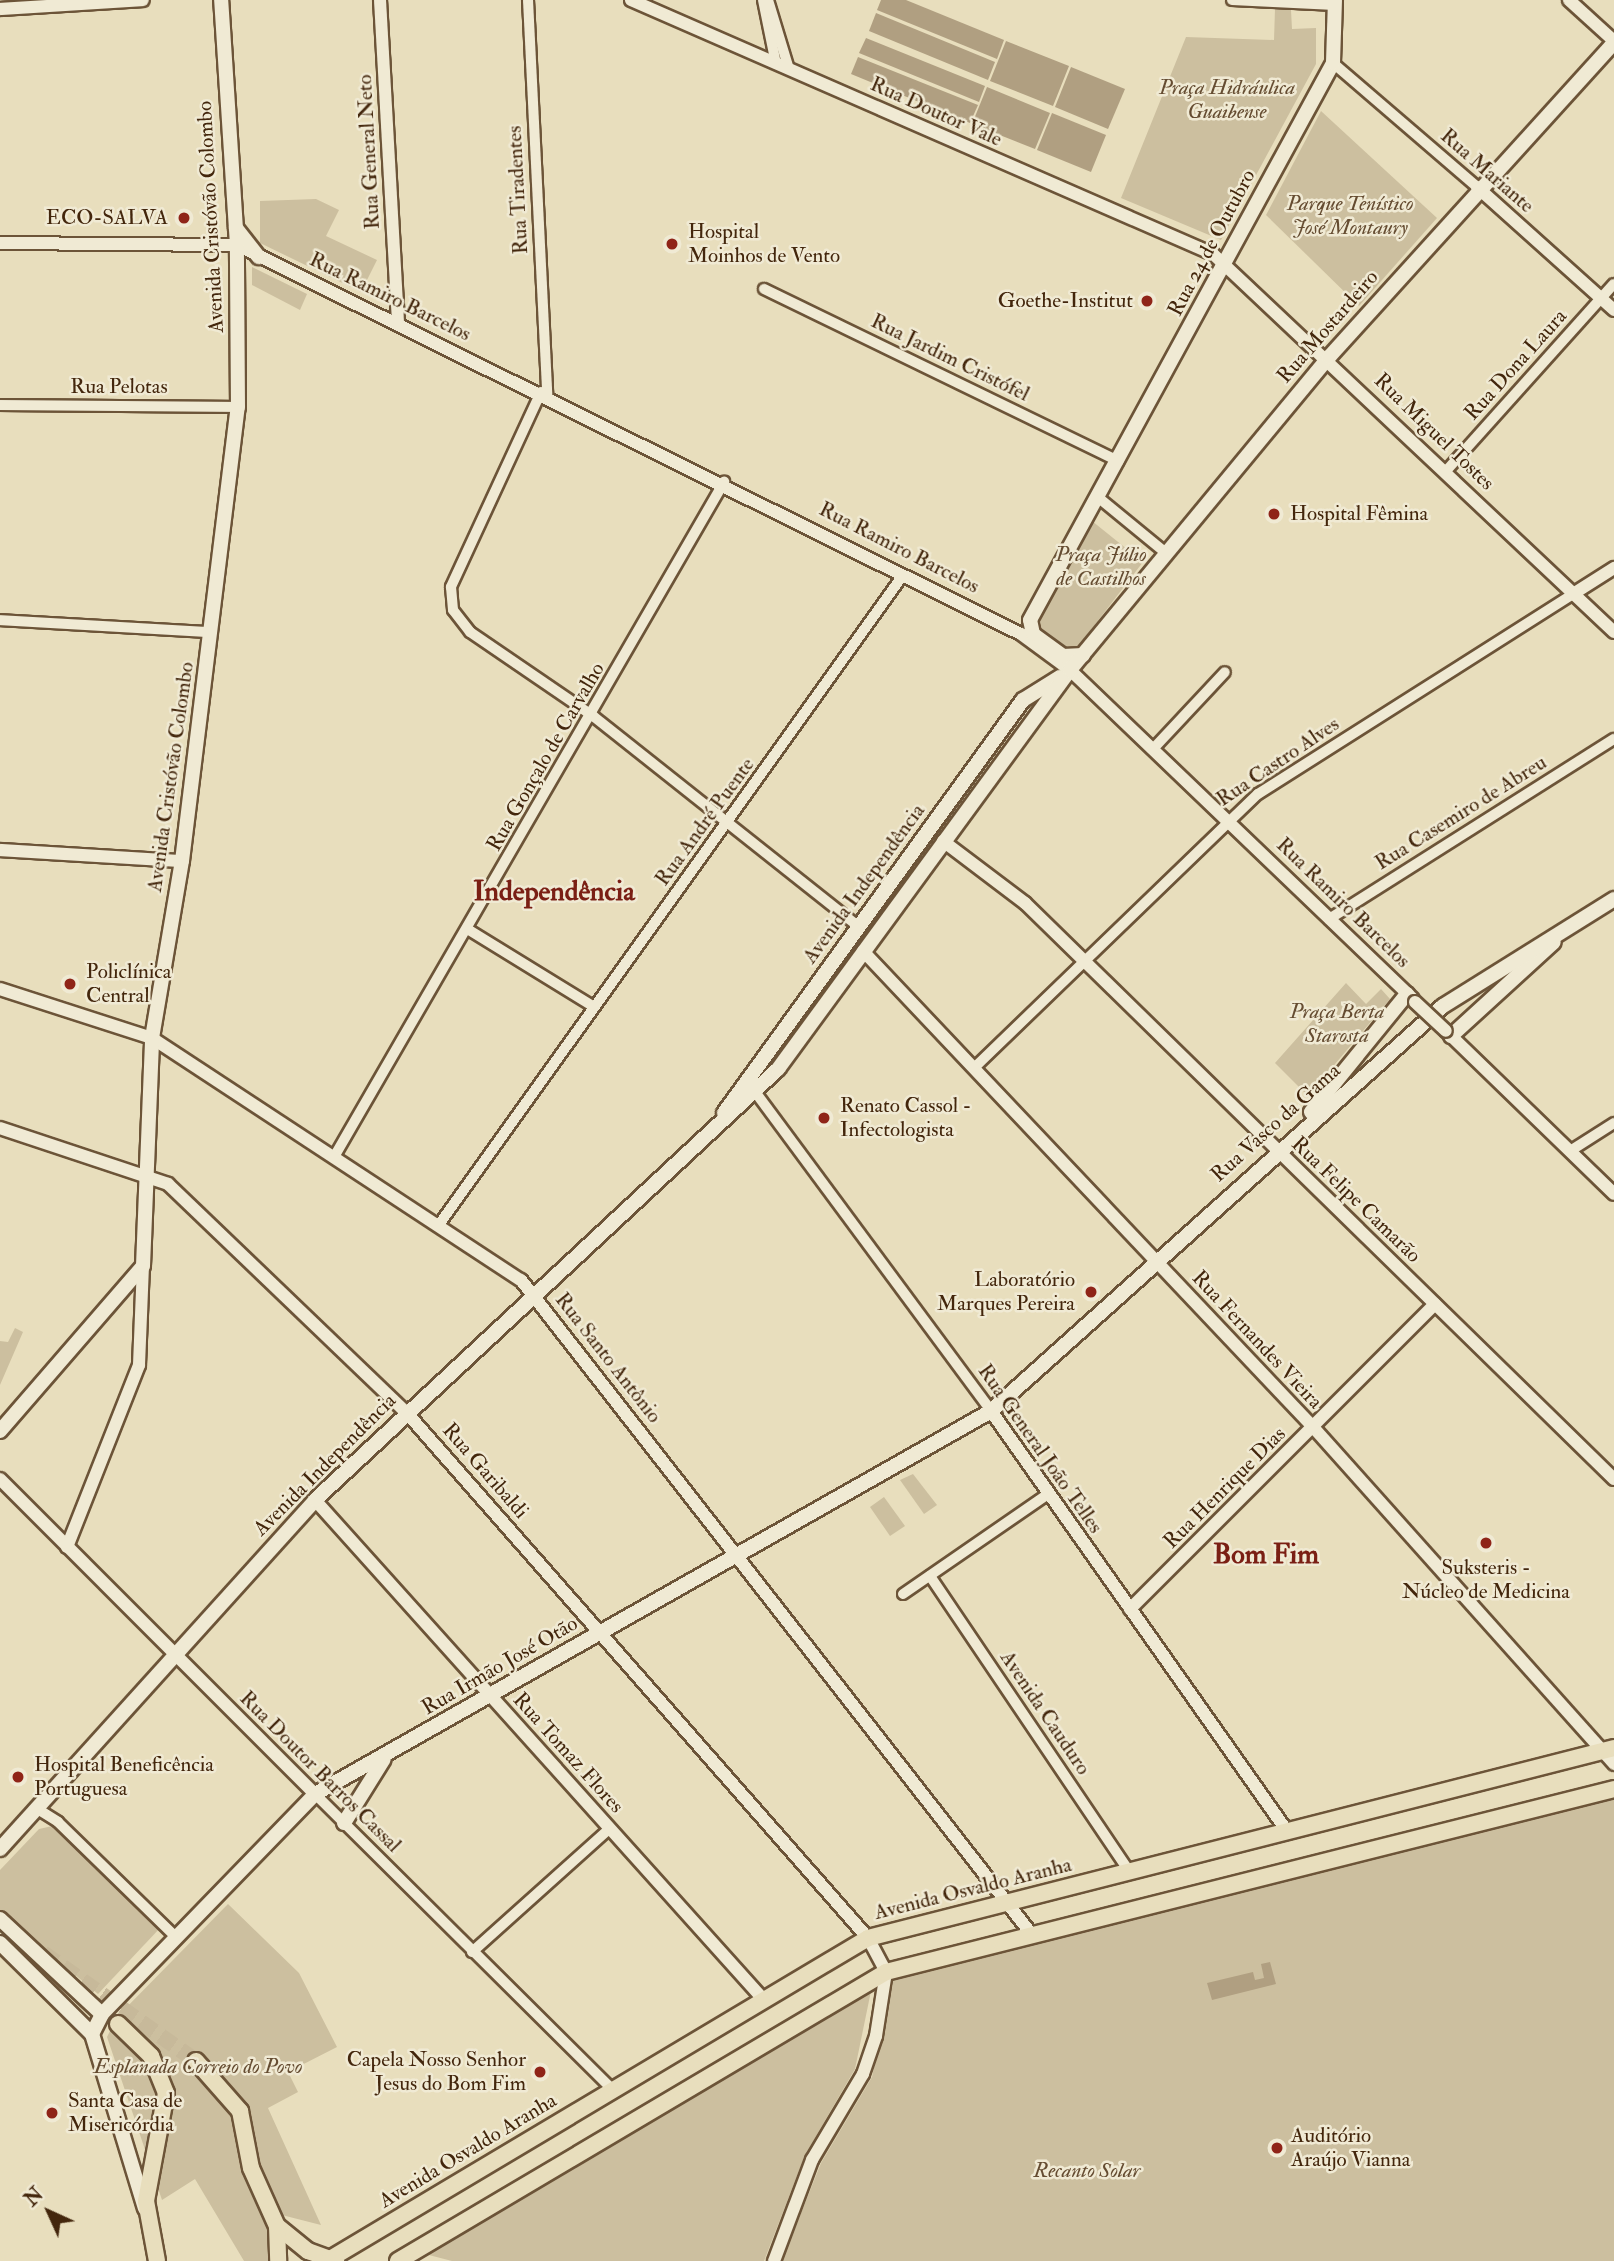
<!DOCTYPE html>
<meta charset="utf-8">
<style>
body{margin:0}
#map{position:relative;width:1614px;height:2261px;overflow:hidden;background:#e8debd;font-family:"IM FELL Double Pica",serif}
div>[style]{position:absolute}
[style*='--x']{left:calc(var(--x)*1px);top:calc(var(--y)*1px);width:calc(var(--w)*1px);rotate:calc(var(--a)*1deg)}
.green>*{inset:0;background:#ccbf9f}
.water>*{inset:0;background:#b09f81}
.primary-tunnel>*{height:16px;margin-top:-8px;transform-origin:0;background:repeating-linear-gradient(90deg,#c7b99a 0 16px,transparent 0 24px)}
.roads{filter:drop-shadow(2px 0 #6c5438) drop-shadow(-2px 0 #6c5438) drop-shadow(0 2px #6c5438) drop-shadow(0 -2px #6c5438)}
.minor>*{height:10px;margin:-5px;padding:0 5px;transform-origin:5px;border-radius:5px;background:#f0ead4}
.tertiary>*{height:12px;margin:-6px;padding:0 6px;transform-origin:6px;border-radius:6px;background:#f0ead4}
.secondary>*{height:14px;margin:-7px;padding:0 7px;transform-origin:7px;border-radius:7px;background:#f0ead4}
.primary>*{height:16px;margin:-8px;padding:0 8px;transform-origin:8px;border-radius:8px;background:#e8debd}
.bridges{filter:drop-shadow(2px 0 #6c5438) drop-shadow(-2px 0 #6c5438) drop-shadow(0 2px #6c5438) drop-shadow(0 -2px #6c5438)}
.tertiary-bridge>*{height:12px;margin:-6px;padding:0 6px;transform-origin:6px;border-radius:6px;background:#f0ead4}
.dots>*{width:19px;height:19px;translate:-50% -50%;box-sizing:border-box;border:4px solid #f0ead4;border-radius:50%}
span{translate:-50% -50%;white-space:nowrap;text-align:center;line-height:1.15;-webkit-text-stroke:5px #f0ead4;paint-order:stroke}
.park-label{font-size:21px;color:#654c31;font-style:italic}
.street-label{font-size:21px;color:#43260c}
.poi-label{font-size:21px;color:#43260c}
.right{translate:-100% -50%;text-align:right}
.left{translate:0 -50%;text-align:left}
.district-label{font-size:28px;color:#7a1f14;font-weight:700}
.north{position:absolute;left:14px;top:2177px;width:70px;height:70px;-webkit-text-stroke:5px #f0ead4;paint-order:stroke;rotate:315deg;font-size:19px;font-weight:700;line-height:28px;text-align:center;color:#43260c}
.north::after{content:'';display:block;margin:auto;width:24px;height:32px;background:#43260c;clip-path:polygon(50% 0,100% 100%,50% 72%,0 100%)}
</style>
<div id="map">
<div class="green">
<i style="clip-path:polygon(1275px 9px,1291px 10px,1292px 29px,1316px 28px,1316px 64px,1221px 240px,1121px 198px,1186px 37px,1274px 40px)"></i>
<i style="clip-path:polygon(1321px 111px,1437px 218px,1359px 306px,1266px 215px)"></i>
<i style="clip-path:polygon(316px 199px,339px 210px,326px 236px,377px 260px,361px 292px,260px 243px,260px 201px)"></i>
<i style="clip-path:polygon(252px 267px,307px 294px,300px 310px,252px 285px)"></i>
<i style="clip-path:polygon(1092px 521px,1143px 562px,1077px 648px,1065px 652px,1038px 632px,1036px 619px)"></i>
<i style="clip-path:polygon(1346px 983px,1366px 1004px,1381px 989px,1390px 999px,1308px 1096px,1275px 1063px)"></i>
<i style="clip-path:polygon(15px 1328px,23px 1332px,0 1385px,0 1341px,8px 1342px)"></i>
<i style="clip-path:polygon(913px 1474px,937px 1505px,924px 1514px,900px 1480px)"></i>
<i style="clip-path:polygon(884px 1497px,905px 1526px,890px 1536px,870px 1507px)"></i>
<i style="clip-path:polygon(1614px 1797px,1614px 2261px,782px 2261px,821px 2163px,872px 2077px,892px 1981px)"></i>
<i style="clip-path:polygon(57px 1825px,160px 1928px,98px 1994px,0 1912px,0 1870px,39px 1829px)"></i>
<i style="clip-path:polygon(228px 1904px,299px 1973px,337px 2047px,288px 2072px,298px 2092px,268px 2108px,321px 2225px,274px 2213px,270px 2261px,244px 2261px,195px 2179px,162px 2200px,107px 2037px,117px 2017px)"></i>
<i style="clip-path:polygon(871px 1991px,855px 2069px,805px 2155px,764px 2261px,452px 2261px,425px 2254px)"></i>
</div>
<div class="water">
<i style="clip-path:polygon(881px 0,906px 0,1004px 40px,997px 59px,877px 10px)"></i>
<i style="clip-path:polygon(876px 13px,995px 62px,988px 80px,869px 31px)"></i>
<i style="clip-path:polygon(866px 38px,985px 86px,979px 102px,859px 53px)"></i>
<i style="clip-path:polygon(1006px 41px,1069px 66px,1053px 106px,990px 81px)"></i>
<i style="clip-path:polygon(858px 57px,978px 105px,970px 123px,851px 74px)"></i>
<i style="clip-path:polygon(1071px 67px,1125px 89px,1108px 129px,1055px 107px)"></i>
<i style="clip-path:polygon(987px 87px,1050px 113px,1035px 149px,972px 124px)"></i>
<i style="clip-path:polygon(1052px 113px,1106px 135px,1091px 172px,1037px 150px)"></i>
<i style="clip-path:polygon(1270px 1962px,1276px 1984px,1212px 2000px,1207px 1983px,1253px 1972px,1255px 1980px,1264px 1978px,1261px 1964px)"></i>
</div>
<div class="primary-tunnel">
<i style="--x:2;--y:1940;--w:75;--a:35.8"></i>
<i style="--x:43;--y:1953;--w:187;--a:35.2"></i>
</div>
<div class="roads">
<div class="minor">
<i style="--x:528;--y:0;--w:395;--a:87.2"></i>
<i style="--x:763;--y:0;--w:65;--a:78.5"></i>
<i style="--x:768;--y:0;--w:72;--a:73.1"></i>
<i style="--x:1232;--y:0;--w:103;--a:2.8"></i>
<i style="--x:1333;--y:63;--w:190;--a:40.7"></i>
<i style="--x:764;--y:289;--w:394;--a:25.9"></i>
<i style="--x:541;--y:392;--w:215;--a:114.8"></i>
<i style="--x:451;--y:587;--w:23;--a:85"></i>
<i style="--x:453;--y:610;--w:28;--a:52"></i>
<i style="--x:470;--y:632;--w:149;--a:34.3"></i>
<i style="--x:593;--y:716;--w:340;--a:38.4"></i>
<i style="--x:0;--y:405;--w:238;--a:0.5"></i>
<i style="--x:1446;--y:471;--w:251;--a:-48.1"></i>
<i style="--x:1099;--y:498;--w:87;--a:39.4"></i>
<i style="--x:0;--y:620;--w:211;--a:3.3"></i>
<i style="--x:1153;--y:749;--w:105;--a:-46.9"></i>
<i style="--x:1329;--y:919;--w:337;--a:-32.3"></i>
<i style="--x:469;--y:930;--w:147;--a:31.6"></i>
<i style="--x:975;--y:1067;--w:393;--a:-44"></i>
<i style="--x:1258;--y:794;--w:373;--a:-32.4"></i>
<i style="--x:756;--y:1093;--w:395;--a:53.5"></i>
<i style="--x:1570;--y:1151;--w:52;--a:-32.5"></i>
<i style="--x:334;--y:1157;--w:780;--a:-59.98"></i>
<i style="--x:438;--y:1226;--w:800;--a:-54.46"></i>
<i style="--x:930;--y:1576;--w:356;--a:56"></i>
<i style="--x:903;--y:1594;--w:176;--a:-34.6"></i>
<i style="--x:315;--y:1794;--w:420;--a:44.8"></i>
<i style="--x:36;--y:1808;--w:26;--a:32"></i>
<i style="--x:58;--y:1822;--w:165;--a:44.3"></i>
<i style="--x:472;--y:1952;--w:184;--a:-41.9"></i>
</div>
<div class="tertiary">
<i style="--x:380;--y:0;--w:325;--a:86.8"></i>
<i style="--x:631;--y:0;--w:635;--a:23.58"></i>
<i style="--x:1213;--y:254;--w:551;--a:43.31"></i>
<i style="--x:1569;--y:0;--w:61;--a:42.3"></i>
<i style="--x:0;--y:9;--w:143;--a:-3.6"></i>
<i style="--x:1477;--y:187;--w:184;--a:41.9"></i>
<i style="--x:0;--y:243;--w:237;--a:0.5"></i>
<i style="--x:237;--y:245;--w:875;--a:26.39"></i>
<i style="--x:1021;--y:634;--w:61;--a:36.3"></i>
<i style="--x:1070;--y:670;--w:475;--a:43.8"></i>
<i style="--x:1573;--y:594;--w:49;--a:-32.4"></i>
<i style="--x:943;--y:841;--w:103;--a:37.1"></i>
<i style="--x:1025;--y:903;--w:824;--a:44.36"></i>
<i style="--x:0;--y:850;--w:182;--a:3.5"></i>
<i style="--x:863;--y:951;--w:655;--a:46.61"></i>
<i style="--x:1313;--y:1427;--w:452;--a:48.2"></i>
<i style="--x:0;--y:989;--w:160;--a:17.9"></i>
<i style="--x:152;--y:1038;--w:441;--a:33.3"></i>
<i style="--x:521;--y:1280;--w:832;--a:52.03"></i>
<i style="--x:1446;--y:1031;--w:234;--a:44.1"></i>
<i style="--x:0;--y:1128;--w:177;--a:18.4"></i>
<i style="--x:168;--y:1184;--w:330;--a:43.8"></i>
<i style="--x:406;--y:1412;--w:700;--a:48.71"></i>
<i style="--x:868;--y:1938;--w:38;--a:62"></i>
<i style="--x:886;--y:1972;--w:65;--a:98.9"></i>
<i style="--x:876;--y:2036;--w:40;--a:108.9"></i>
<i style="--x:863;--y:2074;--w:100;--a:120.7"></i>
<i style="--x:812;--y:2160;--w:108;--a:110.6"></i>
<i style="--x:991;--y:1411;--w:514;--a:54.83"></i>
<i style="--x:0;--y:1479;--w:445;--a:45"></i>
<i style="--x:315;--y:1500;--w:672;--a:48.08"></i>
<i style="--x:67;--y:1547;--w:196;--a:-68.4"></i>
<i style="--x:139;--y:1365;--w:99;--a:-87.7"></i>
<i style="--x:1130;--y:1609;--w:431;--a:-45"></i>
</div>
<div class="secondary">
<i style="--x:236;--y:228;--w:37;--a:52"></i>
<i style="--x:1083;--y:655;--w:20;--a:177"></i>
<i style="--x:1063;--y:656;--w:37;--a:-144"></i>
<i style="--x:1033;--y:634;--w:14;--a:-102"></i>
<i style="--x:1030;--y:620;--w:634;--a:-61.45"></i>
<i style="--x:1333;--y:63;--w:63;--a:-88.2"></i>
<i style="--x:1451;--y:1036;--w:139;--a:-42.4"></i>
<i style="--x:1311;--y:1112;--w:152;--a:-50.9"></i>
<i style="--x:724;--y:1113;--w:510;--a:-54.1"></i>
<i style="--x:1023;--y:700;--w:44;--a:-31.9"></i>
<i style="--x:0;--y:1431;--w:218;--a:-49.1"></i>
<i style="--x:143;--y:1266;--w:228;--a:-87.7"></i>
<i style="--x:152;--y:1038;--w:180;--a:-80.4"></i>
<i style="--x:182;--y:861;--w:457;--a:-83"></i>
<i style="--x:238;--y:407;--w:162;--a:-90.4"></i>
<i style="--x:237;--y:245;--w:246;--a:-93.7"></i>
<i style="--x:344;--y:1823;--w:75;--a:-58"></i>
<i style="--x:0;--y:1849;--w:470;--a:-47.9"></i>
<i style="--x:315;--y:1500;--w:633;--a:-42.95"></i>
<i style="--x:778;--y:1069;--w:494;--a:-53.8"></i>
<i style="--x:1070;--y:670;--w:406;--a:-50.4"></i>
<i style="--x:1329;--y:357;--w:424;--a:-47.8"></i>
<i style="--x:0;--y:1919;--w:139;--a:43"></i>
<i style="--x:0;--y:1943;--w:129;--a:44.7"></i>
<i style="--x:92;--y:2034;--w:182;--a:73.1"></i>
<i style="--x:92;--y:2034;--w:22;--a:-63"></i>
<i style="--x:102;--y:2014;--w:306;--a:-45.9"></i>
<i style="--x:315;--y:1794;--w:777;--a:-29.53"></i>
<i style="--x:991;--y:1411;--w:607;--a:-41.86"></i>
<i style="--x:1443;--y:1006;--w:202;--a:-32"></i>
</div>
<div class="primary">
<i style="--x:118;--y:2024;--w:46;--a:44.1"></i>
<i style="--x:151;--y:2056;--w:40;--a:68"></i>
<i style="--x:166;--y:2093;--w:110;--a:100.5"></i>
<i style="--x:146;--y:2201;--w:61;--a:79.6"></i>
<i style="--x:196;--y:2061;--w:67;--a:48.7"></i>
<i style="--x:240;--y:2111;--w:58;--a:79.1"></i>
<i style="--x:251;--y:2168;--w:64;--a:65.9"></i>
<i style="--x:277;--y:2226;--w:40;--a:39"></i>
<i style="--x:308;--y:2251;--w:30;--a:20"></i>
<i style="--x:277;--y:2226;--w:35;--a:88"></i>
<i style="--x:330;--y:2259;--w:626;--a:-30.82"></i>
<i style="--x:868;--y:1938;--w:770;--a:-14.29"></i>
<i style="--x:398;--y:2261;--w:567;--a:-30.63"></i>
<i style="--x:886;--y:1972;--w:751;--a:-14.11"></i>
</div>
</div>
<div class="bridges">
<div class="tertiary-bridge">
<i style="--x:1415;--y:1002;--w:42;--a:43.1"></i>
</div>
</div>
<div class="dots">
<i style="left:184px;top:218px;background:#8f2418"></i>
<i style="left:672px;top:244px;background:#8f2418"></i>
<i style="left:1147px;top:301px;background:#8f2418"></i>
<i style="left:1274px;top:514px;background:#8f2418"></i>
<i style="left:70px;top:984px;background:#8f2418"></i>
<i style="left:824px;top:1118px;background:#8f2418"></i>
<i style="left:1091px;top:1292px;background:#8f2418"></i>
<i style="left:1486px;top:1543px;background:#8f2418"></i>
<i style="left:18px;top:1777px;background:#8f2418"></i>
<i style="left:540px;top:2072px;background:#8f2418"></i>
<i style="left:52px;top:2113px;background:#8f2418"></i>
<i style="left:1277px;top:2148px;background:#8f2418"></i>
</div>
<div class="park-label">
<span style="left:1227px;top:100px">Praça Hidráulica<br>Guaibense</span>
<span style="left:1350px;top:216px">Parque Tenístico<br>José Montaury</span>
<span style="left:1101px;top:567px">Praça Júlio<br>de Castilhos</span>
<span style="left:1337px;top:1024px">Praça Berta<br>Starosta</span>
<span style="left:198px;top:2067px">Esplanada Correio do Povo</span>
<span style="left:1087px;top:2171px">Recanto Solar</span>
</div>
<div class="street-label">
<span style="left:936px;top:112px;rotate:24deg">Rua Doutor Vale</span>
<span style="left:369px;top:152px;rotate:-93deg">Rua General Neto</span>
<span style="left:1487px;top:171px;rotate:41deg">Rua Mariante</span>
<span style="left:518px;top:190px;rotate:-93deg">Rua Tiradentes</span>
<span style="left:211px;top:217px;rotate:-93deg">Avenida Cristóvão Colombo</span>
<span style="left:1212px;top:243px;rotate:-62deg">Rua 24 de Outubro</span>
<span style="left:390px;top:297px;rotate:26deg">Rua Ramiro Barcelos</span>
<span style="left:1328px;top:327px;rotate:-49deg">Rua Mostardeiro</span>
<span style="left:950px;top:358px;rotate:26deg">Rua Jardim Cristófel</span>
<span style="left:1516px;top:365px;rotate:-48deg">Rua Dona Laura</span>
<span style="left:119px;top:387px">Rua Pelotas</span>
<span style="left:1434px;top:432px;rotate:44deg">Rua Miguel Tostes</span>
<span style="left:899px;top:548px;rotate:27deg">Rua Ramiro Barcelos</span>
<span style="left:546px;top:757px;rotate:-60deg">Rua Gonçalo de Carvalho</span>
<span style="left:1278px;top:762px;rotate:-34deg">Rua Castro Alves</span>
<span style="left:171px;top:777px;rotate:-82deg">Avenida Cristóvão Colombo</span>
<span style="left:1461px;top:813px;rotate:-32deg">Rua Casemiro de Abreu</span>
<span style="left:705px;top:822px;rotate:-54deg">Rua André Puente</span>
<span style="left:864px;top:884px;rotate:-54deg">Avenida Independência</span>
<span style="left:1343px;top:903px;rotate:44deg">Rua Ramiro Barcelos</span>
<span style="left:1276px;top:1123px;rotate:-42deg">Rua Vasco da Gama</span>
<span style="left:1356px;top:1200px;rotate:44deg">Rua Felipe Camarão</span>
<span style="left:1257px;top:1340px;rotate:47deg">Rua Fernandes Vieira</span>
<span style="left:608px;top:1358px;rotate:52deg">Rua Santo Antônio</span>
<span style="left:1040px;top:1449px;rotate:55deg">Rua General João Telles</span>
<span style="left:325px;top:1465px;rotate:-45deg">Avenida Independência</span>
<span style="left:485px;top:1471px;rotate:49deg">Rua Garibaldi</span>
<span style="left:1225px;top:1488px;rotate:-45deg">Rua Henrique Dias</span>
<span style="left:500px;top:1666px;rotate:-30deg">Rua Irmão José Otão</span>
<span style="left:1045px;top:1713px;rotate:56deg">Avenida Cauduro</span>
<span style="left:568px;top:1753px;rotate:48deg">Rua Tomaz Flores</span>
<span style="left:320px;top:1772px;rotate:45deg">Rua Doutor Barros Cassal</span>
<span style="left:973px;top:1889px;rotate:-14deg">Avenida Osvaldo Aranha</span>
<span style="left:468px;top:2151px;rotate:-31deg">Avenida Osvaldo Aranha</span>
</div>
<div class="poi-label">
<span class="right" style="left:168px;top:218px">ECO-SALVA</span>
<span class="left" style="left:688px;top:244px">Hospital<br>Moinhos de Vento</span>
<span class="right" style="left:1133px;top:301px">Goethe-Institut</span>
<span class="left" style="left:1290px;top:514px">Hospital Fêmina</span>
<span class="left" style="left:86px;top:984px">Policlínica<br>Central</span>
<span class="left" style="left:840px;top:1118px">Renato Cassol -<br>Infectologista</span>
<span class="right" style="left:1075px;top:1292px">Laboratório<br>Marques Pereira</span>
<span style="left:1486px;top:1580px">Suksteris -<br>Núcleo de Medicina</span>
<span class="left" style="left:34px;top:1777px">Hospital Beneficência<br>Portuguesa</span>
<span class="right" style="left:526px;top:2072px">Capela Nosso Senhor<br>Jesus do Bom Fim</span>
<span class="left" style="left:68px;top:2113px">Santa Casa de<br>Misericórdia</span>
<span class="left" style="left:1291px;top:2148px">Auditório<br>Araújo Vianna</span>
</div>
<div class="district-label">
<span style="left:554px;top:892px">Independência</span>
<span style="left:1266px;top:1555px">Bom Fim</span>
</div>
<div class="north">N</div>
</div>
